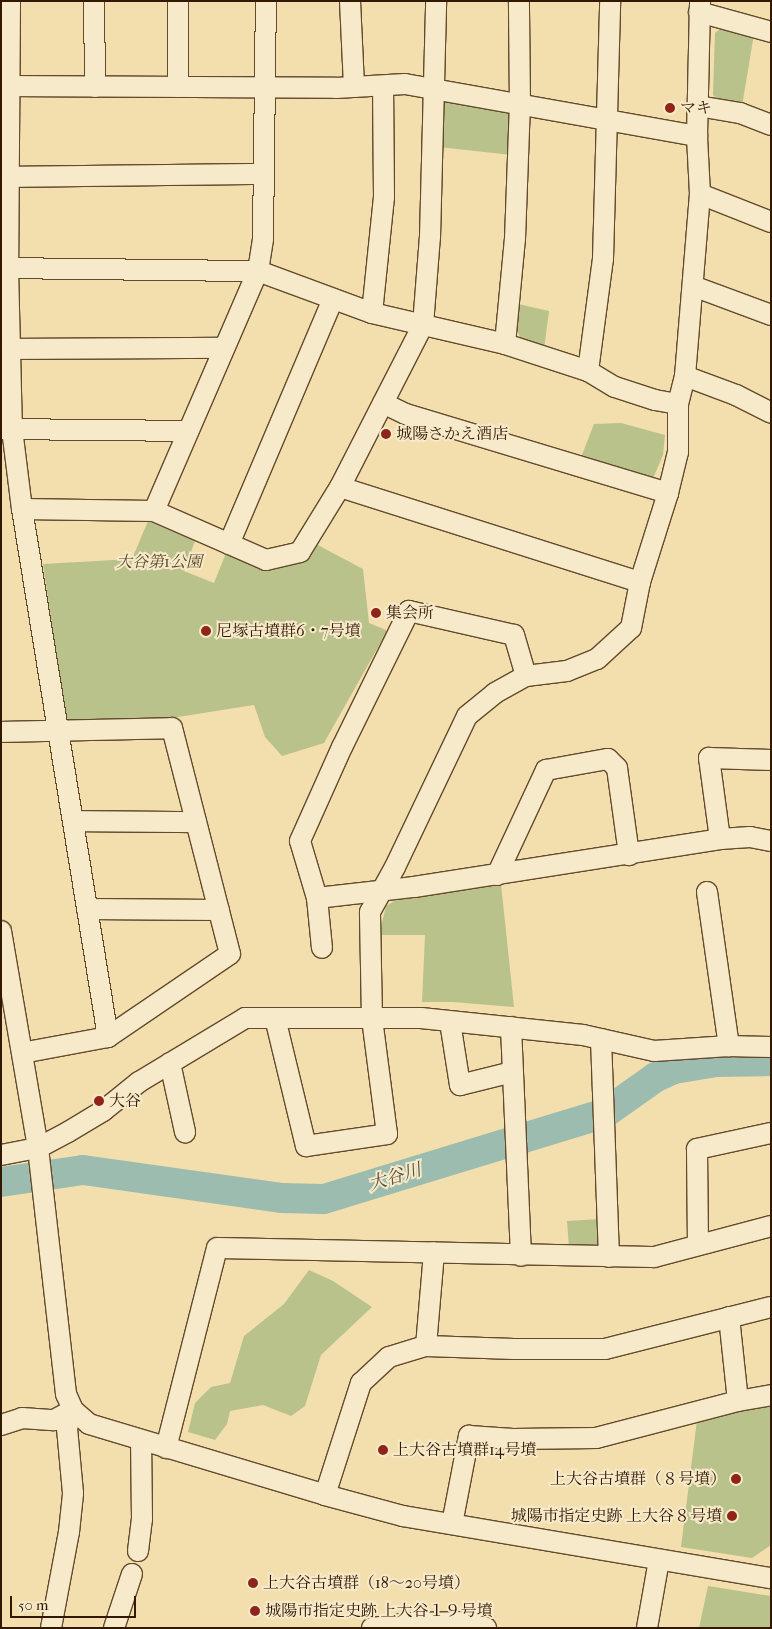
<!DOCTYPE html>
<meta charset="utf-8">
<style>
body{margin:0}
#map{position:relative;width:772px;height:1629px;overflow:hidden;background:#f2dfad;font-family:"IM FELL French Canon","Noto Serif JP",serif}
div>[style]{position:absolute}
[style*='--x']{left:calc(var(--x)*1px);top:calc(var(--y)*1px);width:calc(var(--w)*1px);rotate:calc(var(--a)*1deg)}
.green>*{inset:0;background:#b9c28a}
.river>*{height:30px;margin:-15px;padding:0 15px;transform-origin:15px;border-radius:15px;background:#9cbcaf}
.roads{filter:drop-shadow(1px 0 #634a2b) drop-shadow(-1px 0 #634a2b) drop-shadow(0 1px #634a2b) drop-shadow(0 -1px #634a2b)}
.minor>*{height:20px;margin:-10px;padding:0 10px;transform-origin:10px;border-radius:10px;background:#f7eaca}
.dots>*{width:14px;height:14px;translate:-50% -50%;box-sizing:border-box;border:2px solid #f7eaca;border-radius:50%}
span{translate:-50% -50%;white-space:nowrap;text-align:center;line-height:1.15;-webkit-text-stroke:4px #f7eaca;paint-order:stroke}
.poi-label{font-size:16px;color:#331800}
.left{translate:0 -50%;text-align:left}
.right{translate:-100% -50%;text-align:right}
.park-label{font-size:16px;color:#5b4b29;font-style:italic}
.water-label{font-size:18px;color:#58513d;font-style:italic}
.frame{position:absolute;inset:0;border:2px solid #331800;pointer-events:none}
.scale{position:absolute;left:10px;top:1596px;width:126px;height:22px;box-sizing:border-box;border:2px solid #331800;border-top:0;padding-left:6px;font-size:15px;line-height:18px;white-space:nowrap;color:#331800;-webkit-text-stroke:4px #f7eaca;paint-order:stroke}
</style>
<div id="map">
<div class="green">
<i style="clip-path:polygon(725px 25px,754px 34px,742px 106px,721px 102px,713px 95px,715px 33px)"></i>
<i style="clip-path:polygon(440px 97px,514px 111px,513px 155px,438px 147px)"></i>
<i style="clip-path:polygon(518px 304px,549px 311px,544px 349px,521px 340px,517px 330px)"></i>
<i style="clip-path:polygon(621px 423px,665px 435px,663px 455px,651px 483px,580px 460px,594px 424px)"></i>
<i style="clip-path:polygon(148px 521px,195px 541px,184px 571px,214px 583px,226px 553px,246px 562px,314px 543px,363px 569px,369px 623px,386px 630px,386px 633px,324px 743px,282px 756px,265px 737px,254px 705px,178px 717px,122px 721px,66px 721px,43px 564px,132px 559px)"></i>
<i style="clip-path:polygon(501px 884px,514px 1007px,453px 1002px,422px 1002px,425px 935px,379px 935px,386px 906px,396px 900px)"></i>
<i style="clip-path:polygon(600px 1219px,601px 1241px,593px 1248px,569px 1248px,567px 1221px)"></i>
<i style="clip-path:polygon(309px 1270px,333px 1281px,372px 1307px,321px 1355px,305px 1406px,291px 1416px,263px 1405px,230px 1411px,227px 1424px,215px 1440px,188px 1432px,195px 1403px,211px 1387px,230px 1383px,244px 1336px,284px 1304px)"></i>
<i style="clip-path:polygon(771px 1404px,771px 1545px,752px 1558px,681px 1547px,697px 1420px)"></i>
<i style="clip-path:polygon(708px 1586px,771px 1596px,771px 1628px,699px 1628px)"></i>
</div>
<div class="river">
<i style="--x:1;--y:1182;--w:83;--a:-8.3"></i>
<i style="--x:83;--y:1170;--w:200;--a:8"></i>
<i style="--x:281;--y:1198;--w:43;--a:1.3"></i>
<i style="--x:324;--y:1199;--w:294;--a:-17"></i>
<i style="--x:605;--y:1113;--w:62;--a:-35.2"></i>
<i style="--x:656;--y:1077;--w:20;--a:-24"></i>
<i style="--x:674;--y:1069;--w:43;--a:-9.5"></i>
<i style="--x:716;--y:1062;--w:55;--a:-1"></i>
</div>
<div class="roads">
<div class="minor">
<i style="--x:10;--y:1;--w:267;--a:90.4"></i>
<i style="--x:8;--y:268;--w:161;--a:88.6"></i>
<i style="--x:12;--y:429;--w:81;--a:82.9"></i>
<i style="--x:22;--y:509;--w:535;--a:80.75"></i>
<i style="--x:94;--y:1;--w:86;--a:89.3"></i>
<i style="--x:350;--y:1;--w:86;--a:87.3"></i>
<i style="--x:699;--y:12;--w:75;--a:15.5"></i>
<i style="--x:1;--y:86;--w:335;--a:0.3"></i>
<i style="--x:336;--y:88;--w:69;--a:-3.3"></i>
<i style="--x:405;--y:84;--w:297;--a:10.1"></i>
<i style="--x:178;--y:87;--w:86;--a:-90"></i>
<i style="--x:698;--y:106;--w:43;--a:9.5"></i>
<i style="--x:740;--y:113;--w:33;--a:21"></i>
<i style="--x:10;--y:177;--w:252;--a:-0.7"></i>
<i style="--x:700;--y:194;--w:76;--a:21.5"></i>
<i style="--x:1;--y:268;--w:257;--a:0.7"></i>
<i style="--x:258;--y:271;--w:121;--a:20.2"></i>
<i style="--x:372;--y:313;--w:137;--a:13.1"></i>
<i style="--x:505;--y:344;--w:87;--a:18"></i>
<i style="--x:588;--y:371;--w:31;--a:31"></i>
<i style="--x:615;--y:387;--w:42;--a:18"></i>
<i style="--x:655;--y:400;--w:23;--a:10"></i>
<i style="--x:693;--y:286;--w:83;--a:20.4"></i>
<i style="--x:372;--y:313;--w:117;--a:-84.1"></i>
<i style="--x:384;--y:197;--w:111;--a:-90.5"></i>
<i style="--x:505;--y:344;--w:105;--a:-84.6"></i>
<i style="--x:515;--y:239;--w:134;--a:-87.9"></i>
<i style="--x:520;--y:105;--w:104;--a:-90.6"></i>
<i style="--x:9;--y:349;--w:215;--a:-0.3"></i>
<i style="--x:588;--y:371;--w:113;--a:-82.4"></i>
<i style="--x:603;--y:259;--w:258;--a:-88.4"></i>
<i style="--x:685;--y:376;--w:54;--a:20.4"></i>
<i style="--x:736;--y:395;--w:39;--a:27"></i>
<i style="--x:383;--y:403;--w:25;--a:26"></i>
<i style="--x:406;--y:414;--w:274;--a:16.8"></i>
<i style="--x:1;--y:429;--w:187;--a:0.6"></i>
<i style="--x:340;--y:487;--w:315;--a:17.6"></i>
<i style="--x:22;--y:509;--w:132;--a:0.9"></i>
<i style="--x:154;--y:511;--w:122;--a:23.6"></i>
<i style="--x:266;--y:560;--w:35;--a:-13"></i>
<i style="--x:300;--y:552;--w:76;--a:-58.4"></i>
<i style="--x:340;--y:487;--w:182;--a:-62.9"></i>
<i style="--x:423;--y:325;--w:88;--a:-85.5"></i>
<i style="--x:430;--y:237;--w:236;--a:-88.5"></i>
<i style="--x:154;--y:511;--w:262;--a:-66.6"></i>
<i style="--x:258;--y:271;--w:33;--a:-81"></i>
<i style="--x:263;--y:238;--w:237;--a:-89.3"></i>
<i style="--x:229;--y:544;--w:266;--a:-67"></i>
<i style="--x:526;--y:676;--w:43;--a:-106.3"></i>
<i style="--x:514;--y:635;--w:108;--a:-167.1"></i>
<i style="--x:409;--y:611;--w:152;--a:116.2"></i>
<i style="--x:342;--y:747;--w:103;--a:114.1"></i>
<i style="--x:300;--y:841;--w:59;--a:73.4"></i>
<i style="--x:317;--y:898;--w:98;--a:-6.5"></i>
<i style="--x:414;--y:887;--w:310;--a:-8.9"></i>
<i style="--x:720;--y:839;--w:30;--a:-4"></i>
<i style="--x:750;--y:837;--w:21;--a:11"></i>
<i style="--x:1;--y:732;--w:171;--a:-1.3"></i>
<i style="--x:172;--y:728;--w:233;--a:75.6"></i>
<i style="--x:230;--y:954;--w:148;--a:145.8"></i>
<i style="--x:108;--y:1037;--w:87;--a:169.5"></i>
<i style="--x:73;--y:821;--w:123;--a:0.5"></i>
<i style="--x:720;--y:839;--w:82;--a:-97.7"></i>
<i style="--x:709;--y:758;--w:62;--a:1.8"></i>
<i style="--x:497;--y:875;--w:116;--a:-65"></i>
<i style="--x:546;--y:770;--w:63;--a:-10.1"></i>
<i style="--x:608;--y:759;--w:13;--a:45"></i>
<i style="--x:617;--y:768;--w:88;--a:82.1"></i>
<i style="--x:707;--y:892;--w:156;--a:81.9"></i>
<i style="--x:317;--y:898;--w:50;--a:84.3"></i>
<i style="--x:87;--y:909;--w:132;--a:0.4"></i>
<i style="--x:1;--y:931;--w:220;--a:80.3"></i>
<i style="--x:38;--y:1148;--w:248;--a:83.5"></i>
<i style="--x:66;--y:1394;--w:17;--a:66"></i>
<i style="--x:73;--y:1410;--w:21;--a:41"></i>
<i style="--x:89;--y:1424;--w:246;--a:16.7"></i>
<i style="--x:325;--y:1495;--w:81;--a:15.1"></i>
<i style="--x:403;--y:1516;--w:373;--a:9.6"></i>
<i style="--x:275;--y:1018;--w:132;--a:76.4"></i>
<i style="--x:306;--y:1146;--w:82;--a:-8.4"></i>
<i style="--x:387;--y:1134;--w:116;--a:-97.4"></i>
<i style="--x:372;--y:1019;--w:107;--a:-91.1"></i>
<i style="--x:370;--y:912;--w:51;--a:-60.9"></i>
<i style="--x:395;--y:867;--w:167;--a:-64.5"></i>
<i style="--x:467;--y:716;--w:36;--a:-39"></i>
<i style="--x:495;--y:693;--w:35;--a:-29"></i>
<i style="--x:526;--y:676;--w:41;--a:-7"></i>
<i style="--x:567;--y:671;--w:32;--a:-22"></i>
<i style="--x:597;--y:659;--w:46;--a:-42.4"></i>
<i style="--x:631;--y:628;--w:47;--a:-78.9"></i>
<i style="--x:640;--y:582;--w:93;--a:-72.5"></i>
<i style="--x:668;--y:493;--w:42;--a:-76.3"></i>
<i style="--x:678;--y:452;--w:48;--a:-90"></i>
<i style="--x:678;--y:404;--w:29;--a:-76"></i>
<i style="--x:685;--y:376;--w:183;--a:-85.3"></i>
<i style="--x:700;--y:194;--w:58;--a:-93"></i>
<i style="--x:697;--y:136;--w:135;--a:-88.7"></i>
<i style="--x:450;--y:1022;--w:64;--a:81"></i>
<i style="--x:460;--y:1085;--w:54;--a:-14"></i>
<i style="--x:511;--y:1027;--w:229;--a:87.5"></i>
<i style="--x:601;--y:1039;--w:218;--a:87.9"></i>
<i style="--x:170;--y:1063;--w:71;--a:77.7"></i>
<i style="--x:1;--y:1155;--w:38;--a:-11"></i>
<i style="--x:38;--y:1148;--w:34;--a:-28"></i>
<i style="--x:68;--y:1132;--w:41;--a:-31"></i>
<i style="--x:103;--y:1111;--w:46;--a:-38.9"></i>
<i style="--x:139;--y:1082;--w:124;--a:-31.1"></i>
<i style="--x:245;--y:1018;--w:176;--a:0"></i>
<i style="--x:421;--y:1018;--w:163;--a:6"></i>
<i style="--x:583;--y:1035;--w:73;--a:12.7"></i>
<i style="--x:654;--y:1051;--w:75;--a:-3.8"></i>
<i style="--x:729;--y:1046;--w:42;--a:1.4"></i>
<i style="--x:698;--y:1245;--w:96;--a:-90.6"></i>
<i style="--x:697;--y:1149;--w:76;--a:-12.2"></i>
<i style="--x:729;--y:1317;--w:84;--a:83.9"></i>
<i style="--x:426;--y:1346;--w:94;--a:-85.1"></i>
<i style="--x:1;--y:1425;--w:22;--a:-18"></i>
<i style="--x:22;--y:1418;--w:32;--a:4"></i>
<i style="--x:54;--y:1420;--w:21;--a:-28"></i>
<i style="--x:166;--y:1448;--w:206;--a:-75.7"></i>
<i style="--x:217;--y:1248;--w:437;--a:1.2"></i>
<i style="--x:654;--y:1257;--w:121;--a:-14.8"></i>
<i style="--x:325;--y:1495;--w:118;--a:-72.2"></i>
<i style="--x:361;--y:1383;--w:38;--a:-43"></i>
<i style="--x:389;--y:1357;--w:39;--a:-17"></i>
<i style="--x:426;--y:1346;--w:88;--a:2"></i>
<i style="--x:514;--y:1349;--w:91;--a:0"></i>
<i style="--x:605;--y:1349;--w:171;--a:-14.2"></i>
<i style="--x:452;--y:1524;--w:90;--a:-79.1"></i>
<i style="--x:469;--y:1436;--w:44;--a:3.9"></i>
<i style="--x:513;--y:1439;--w:83;--a:-0.7"></i>
<i style="--x:596;--y:1438;--w:147;--a:-14.6"></i>
<i style="--x:738;--y:1401;--w:34;--a:-10"></i>
<i style="--x:138;--y:1551;--w:32;--a:-83"></i>
<i style="--x:142;--y:1519;--w:78;--a:-90.7"></i>
<i style="--x:51;--y:1628;--w:98;--a:-79.4"></i>
<i style="--x:69;--y:1532;--w:39;--a:-84"></i>
<i style="--x:73;--y:1493;--w:65;--a:-95.3"></i>
<i style="--x:67;--y:1428;--w:19;--a:-72"></i>
<i style="--x:114;--y:1628;--w:57;--a:-71.6"></i>
<i style="--x:372;--y:1628;--w:41;--a:-7"></i>
<i style="--x:413;--y:1623;--w:55;--a:-1"></i>
<i style="--x:468;--y:1622;--w:19;--a:18"></i>
<i style="--x:647;--y:1628;--w:69;--a:-80"></i>
</div>
</div>
<div class="dots">
<i style="left:670px;top:108px;background:#8f2418"></i>
<i style="left:386px;top:434px;background:#8f2418"></i>
<i style="left:376px;top:613px;background:#8f2418"></i>
<i style="left:206px;top:631px;background:#8f2418"></i>
<i style="left:99px;top:1101px;background:#8f2418"></i>
<i style="left:383px;top:1450px;background:#8f2418"></i>
<i style="left:736px;top:1479px;background:#8f2418"></i>
<i style="left:732px;top:1516px;background:#8f2418"></i>
<i style="left:253px;top:1583px;background:#8f2418"></i>
<i style="left:255px;top:1611px;background:#8f2418"></i>
</div>
<div class="poi-label">
<span class="left" style="left:680px;top:108px">マキ</span>
<span class="left" style="left:396px;top:434px">城陽さかえ酒店</span>
<span class="left" style="left:386px;top:613px">集会所</span>
<span class="left" style="left:216px;top:631px">尼塚古墳群6・7号墳</span>
<span class="left" style="left:109px;top:1101px">大谷</span>
<span class="left" style="left:393px;top:1450px">上大谷古墳群14号墳</span>
<span class="right" style="left:726px;top:1479px">上大谷古墳群（８号墳）</span>
<span class="right" style="left:722px;top:1516px">城陽市指定史跡 上大谷８号墳</span>
<span class="left" style="left:263px;top:1583px">上大谷古墳群（18～20号墳）</span>
<span class="left" style="left:265px;top:1611px">城陽市指定史跡 上大谷１９号墳</span>
</div>
<div class="park-label">
<span style="left:159px;top:562px">大谷第1公園</span>
</div>
<div class="water-label">
<span style="left:395px;top:1178px;rotate:-17deg">大谷川</span>
</div>
<div class="frame"></div>
<div class="scale">50 m</div>
</div>
